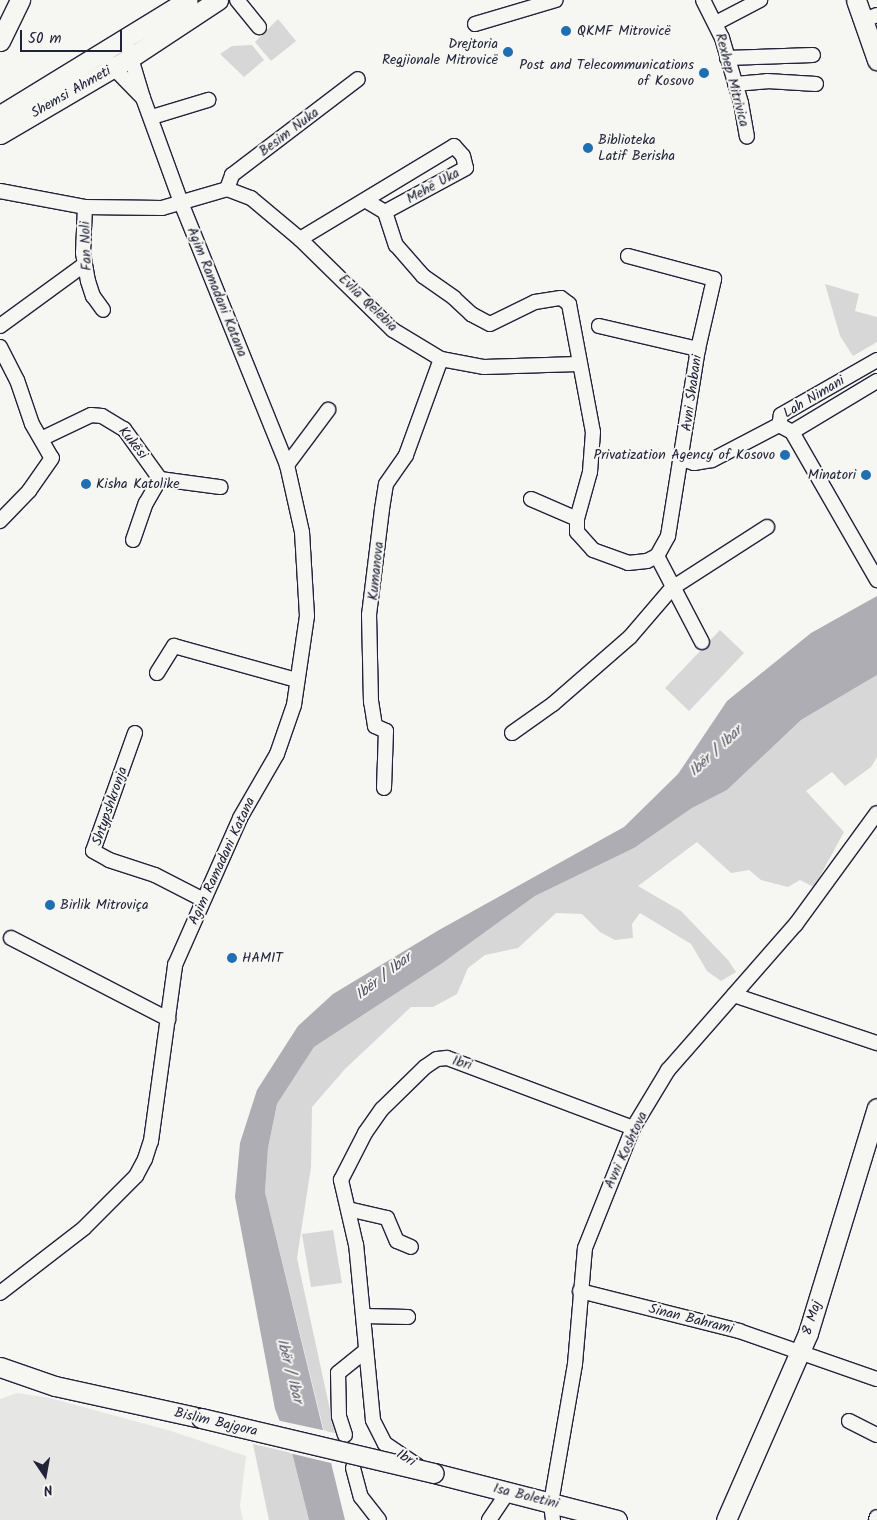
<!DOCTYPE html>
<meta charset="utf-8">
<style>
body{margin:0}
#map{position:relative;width:877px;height:1520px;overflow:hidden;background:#f6f6f2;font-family:Kalam,sans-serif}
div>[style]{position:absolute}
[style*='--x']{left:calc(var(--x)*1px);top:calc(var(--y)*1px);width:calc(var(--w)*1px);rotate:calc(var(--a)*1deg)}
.built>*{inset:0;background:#e6e6e4}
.green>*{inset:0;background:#d7d7d7}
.water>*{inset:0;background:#adadb3}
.pier>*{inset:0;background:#f6f6f2}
.roads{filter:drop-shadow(1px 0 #22223b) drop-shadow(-1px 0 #22223b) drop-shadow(0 1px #22223b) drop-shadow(0 -1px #22223b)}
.street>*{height:14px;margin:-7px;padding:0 7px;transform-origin:7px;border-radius:7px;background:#f6f6f2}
.secondary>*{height:19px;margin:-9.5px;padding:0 9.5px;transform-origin:9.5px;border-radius:9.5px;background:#f6f6f2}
.bridges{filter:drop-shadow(1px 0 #22223b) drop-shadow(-1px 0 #22223b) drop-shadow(0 1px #22223b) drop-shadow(0 -1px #22223b)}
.secondary-bridge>*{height:19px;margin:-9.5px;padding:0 9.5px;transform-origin:9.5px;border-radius:9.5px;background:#f6f6f2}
.dots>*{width:14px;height:14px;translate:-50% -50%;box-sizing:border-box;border:2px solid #f6f6f2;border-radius:50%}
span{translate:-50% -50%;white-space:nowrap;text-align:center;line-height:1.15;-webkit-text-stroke:4px #f6f6f2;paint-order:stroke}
.poi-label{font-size:14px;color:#22223b}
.left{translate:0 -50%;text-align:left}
.right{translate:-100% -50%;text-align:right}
.street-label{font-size:14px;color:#22223b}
.water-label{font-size:15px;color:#535365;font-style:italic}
.north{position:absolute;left:20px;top:1450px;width:50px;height:50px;-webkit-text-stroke:4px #f6f6f2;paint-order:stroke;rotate:168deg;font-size:14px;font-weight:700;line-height:20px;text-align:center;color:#22223b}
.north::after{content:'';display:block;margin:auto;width:18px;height:22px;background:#22223b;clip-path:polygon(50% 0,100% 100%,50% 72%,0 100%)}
.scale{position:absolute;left:20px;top:30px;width:102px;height:22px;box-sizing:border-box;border:2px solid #22223b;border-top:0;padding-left:6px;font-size:15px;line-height:18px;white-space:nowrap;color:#22223b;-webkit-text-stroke:4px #f6f6f2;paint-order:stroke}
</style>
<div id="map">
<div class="built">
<i style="clip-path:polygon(17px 1393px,50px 1398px,171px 1431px,246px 1456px,240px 1506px,243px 1520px,0 1520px,0 1399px)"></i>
</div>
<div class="green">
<i style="clip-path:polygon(278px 19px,296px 41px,271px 61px,255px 42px)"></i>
<i style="clip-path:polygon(252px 45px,264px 60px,244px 77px,220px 54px,232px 46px)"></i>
<i style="clip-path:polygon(825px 284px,859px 294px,855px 311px,877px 317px,877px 342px,853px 356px,840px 336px)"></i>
<i style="clip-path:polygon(720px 630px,744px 653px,689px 711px,665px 688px)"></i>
<i style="clip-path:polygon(877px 675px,877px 757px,871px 767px,845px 786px,832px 772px,806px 791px,844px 832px,814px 887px,800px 880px,788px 887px,761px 880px,749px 870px,731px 873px,697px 842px,638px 886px,681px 911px,728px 960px,736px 972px,721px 981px,707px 971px,691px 944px,640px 913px,632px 924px,633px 938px,615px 940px,600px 932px,582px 914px,556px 913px,518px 948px,485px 955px,468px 968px,457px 994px,433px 1007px,411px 1007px,345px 1069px,312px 1107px,311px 1167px,297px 1258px,335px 1433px,324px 1431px,265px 1192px,268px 1148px,277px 1104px,314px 1047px,441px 964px,535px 896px,634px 848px,692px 808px,727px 790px,801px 720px)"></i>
<i style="clip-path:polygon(333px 1230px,342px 1283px,311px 1287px,302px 1234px)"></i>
<i style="clip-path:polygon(253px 1444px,292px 1453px,309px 1520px,269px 1520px)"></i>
</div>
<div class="water">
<i style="clip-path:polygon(877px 596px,877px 675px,801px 720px,727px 790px,692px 808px,634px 848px,535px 896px,441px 964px,314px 1047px,277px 1104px,268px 1148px,265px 1192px,345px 1520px,309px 1520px,292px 1453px,275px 1409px,235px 1197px,240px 1143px,257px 1090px,298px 1026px,333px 994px,439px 930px,624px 827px,678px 774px,727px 701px,811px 633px)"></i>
</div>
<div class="pier">
<i style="clip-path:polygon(276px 1420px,327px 1431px,335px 1464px,289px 1453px)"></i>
</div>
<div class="roads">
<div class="street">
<i style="--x:237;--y:0;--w:35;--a:51"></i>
<i style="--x:703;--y:0;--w:42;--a:63.4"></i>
<i style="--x:722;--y:38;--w:68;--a:73.7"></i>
<i style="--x:741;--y:103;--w:34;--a:80"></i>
<i style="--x:862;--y:21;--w:16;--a:-22"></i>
<i style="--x:716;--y:23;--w:50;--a:-27.6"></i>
<i style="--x:475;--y:24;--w:84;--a:-16.5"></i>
<i style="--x:727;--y:58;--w:86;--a:-2"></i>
<i style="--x:108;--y:62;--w:50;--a:45.8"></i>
<i style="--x:143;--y:98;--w:52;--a:-106.7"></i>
<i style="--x:735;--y:84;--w:32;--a:-5"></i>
<i style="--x:767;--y:81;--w:49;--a:3.5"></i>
<i style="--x:152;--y:117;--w:59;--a:-16.9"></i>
<i style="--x:227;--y:189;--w:15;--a:-70"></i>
<i style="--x:232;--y:175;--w:158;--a:-37.3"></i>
<i style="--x:0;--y:191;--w:86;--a:10.7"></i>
<i style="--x:85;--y:207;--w:77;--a:0.7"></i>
<i style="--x:162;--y:208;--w:68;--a:-16.3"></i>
<i style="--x:227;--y:189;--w:26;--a:21"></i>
<i style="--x:251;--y:198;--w:64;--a:39.9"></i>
<i style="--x:300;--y:239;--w:130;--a:44.4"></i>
<i style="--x:393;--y:330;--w:56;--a:31.1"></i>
<i style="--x:441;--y:359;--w:44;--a:10.5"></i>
<i style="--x:484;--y:367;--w:94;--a:-1.8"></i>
<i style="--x:85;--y:207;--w:46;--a:92.5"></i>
<i style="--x:83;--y:253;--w:28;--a:80"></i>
<i style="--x:88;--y:281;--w:16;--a:72"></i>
<i style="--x:93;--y:296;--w:17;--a:54"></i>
<i style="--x:385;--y:212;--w:35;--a:72"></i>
<i style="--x:396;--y:245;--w:41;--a:48.9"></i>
<i style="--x:423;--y:276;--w:38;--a:35"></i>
<i style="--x:454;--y:298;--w:23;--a:43"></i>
<i style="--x:471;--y:314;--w:21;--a:28"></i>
<i style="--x:490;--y:324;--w:50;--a:-26.1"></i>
<i style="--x:535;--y:302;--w:26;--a:-9"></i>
<i style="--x:561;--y:298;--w:10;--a:37"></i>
<i style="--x:569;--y:304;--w:130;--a:79.4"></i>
<i style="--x:593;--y:432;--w:40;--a:94.3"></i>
<i style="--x:590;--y:472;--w:49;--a:105.5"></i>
<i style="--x:577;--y:519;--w:13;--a:90"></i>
<i style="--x:577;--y:532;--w:24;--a:48"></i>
<i style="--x:593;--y:550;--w:37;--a:20"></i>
<i style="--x:628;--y:563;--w:19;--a:-6"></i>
<i style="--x:647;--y:561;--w:11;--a:-27"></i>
<i style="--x:657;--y:556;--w:23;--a:-61"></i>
<i style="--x:668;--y:536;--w:189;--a:-80.9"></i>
<i style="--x:698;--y:349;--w:72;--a:-77.1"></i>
<i style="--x:714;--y:279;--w:89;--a:-165"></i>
<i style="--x:300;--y:239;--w:180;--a:-31.1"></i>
<i style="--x:454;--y:146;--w:13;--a:48"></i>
<i style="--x:463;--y:156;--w:12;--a:76"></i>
<i style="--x:466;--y:168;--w:92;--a:151.5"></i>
<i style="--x:385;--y:212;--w:23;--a:-149"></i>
<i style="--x:0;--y:326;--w:105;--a:-36.1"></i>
<i style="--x:599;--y:326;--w:102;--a:13.1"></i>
<i style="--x:0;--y:347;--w:37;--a:63"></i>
<i style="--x:17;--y:380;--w:46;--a:71.2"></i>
<i style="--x:32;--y:424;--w:39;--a:60"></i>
<i style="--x:52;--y:458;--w:40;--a:124.9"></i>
<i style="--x:29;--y:491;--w:42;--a:134"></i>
<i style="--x:877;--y:360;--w:111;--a:150.2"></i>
<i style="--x:781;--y:415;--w:10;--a:101"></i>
<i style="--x:779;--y:425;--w:15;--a:28"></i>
<i style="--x:792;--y:432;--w:99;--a:-31"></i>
<i style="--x:792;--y:432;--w:171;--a:60.1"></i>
<i style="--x:43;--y:438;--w:53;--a:-25.6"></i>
<i style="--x:91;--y:415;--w:11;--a:5"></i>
<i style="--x:102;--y:416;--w:26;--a:31"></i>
<i style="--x:124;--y:429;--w:62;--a:54.2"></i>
<i style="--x:160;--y:479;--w:61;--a:7.6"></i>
<i style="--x:682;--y:459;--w:13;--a:18"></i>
<i style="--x:694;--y:463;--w:18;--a:-9"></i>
<i style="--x:712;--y:460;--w:76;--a:-27.6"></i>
<i style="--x:287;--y:465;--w:69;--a:-53.3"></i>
<i style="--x:531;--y:499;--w:50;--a:23.5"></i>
<i style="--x:133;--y:540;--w:39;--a:-71"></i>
<i style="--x:146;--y:503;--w:28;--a:-60"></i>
<i style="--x:657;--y:556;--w:97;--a:62.4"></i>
<i style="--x:157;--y:673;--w:32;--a:-58"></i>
<i style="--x:174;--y:646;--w:128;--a:15.5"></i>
<i style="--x:135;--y:733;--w:125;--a:109.6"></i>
<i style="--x:93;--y:851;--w:18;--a:29"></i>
<i style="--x:109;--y:860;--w:48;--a:18.1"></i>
<i style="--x:155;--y:875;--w:53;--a:27.1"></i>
<i style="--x:512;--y:733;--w:50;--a:-35.3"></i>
<i style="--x:553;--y:704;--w:102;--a:-41"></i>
<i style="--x:630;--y:637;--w:65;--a:-49.4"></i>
<i style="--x:672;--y:588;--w:113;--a:-32.7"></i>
<i style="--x:384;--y:788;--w:57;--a:-88"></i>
<i style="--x:386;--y:731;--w:12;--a:-156"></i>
<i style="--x:375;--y:726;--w:24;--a:-99"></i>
<i style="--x:371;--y:702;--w:87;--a:-91.3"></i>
<i style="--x:369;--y:615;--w:107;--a:-83"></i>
<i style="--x:382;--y:509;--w:25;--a:-81"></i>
<i style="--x:386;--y:484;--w:35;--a:-55"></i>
<i style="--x:406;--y:455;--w:102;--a:-70"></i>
<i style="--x:11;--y:938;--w:177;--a:27.3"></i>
<i style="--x:734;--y:995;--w:151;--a:18.6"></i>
<i style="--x:348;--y:1209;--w:40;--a:13"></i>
<i style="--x:387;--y:1218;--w:25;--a:67"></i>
<i style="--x:397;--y:1241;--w:15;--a:23"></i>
<i style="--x:580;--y:1291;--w:164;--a:14.1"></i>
<i style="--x:739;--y:1331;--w:146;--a:19.2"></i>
<i style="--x:0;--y:1293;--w:106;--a:-37.7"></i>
<i style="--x:84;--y:1228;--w:74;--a:-45"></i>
<i style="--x:136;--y:1176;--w:19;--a:-62"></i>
<i style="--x:145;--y:1159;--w:19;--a:-72"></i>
<i style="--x:151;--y:1141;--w:178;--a:-82.2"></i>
<i style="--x:175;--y:965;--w:161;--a:-66.1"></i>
<i style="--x:240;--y:818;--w:74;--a:-60"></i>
<i style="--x:277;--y:754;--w:52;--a:-70.9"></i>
<i style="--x:294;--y:705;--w:90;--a:-81.7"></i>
<i style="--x:307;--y:616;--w:84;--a:-93.4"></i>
<i style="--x:302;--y:532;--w:69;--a:-102.6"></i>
<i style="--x:287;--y:465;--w:280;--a:-112"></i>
<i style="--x:182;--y:205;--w:114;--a:-110"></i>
<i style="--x:364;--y:1316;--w:44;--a:1.3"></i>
<i style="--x:849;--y:1421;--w:31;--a:27"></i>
<i style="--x:345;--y:1435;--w:20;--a:-108"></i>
<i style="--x:339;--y:1416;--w:43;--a:-91.3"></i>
<i style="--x:338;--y:1373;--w:35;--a:-39"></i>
<i style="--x:418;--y:1466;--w:40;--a:-146"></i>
<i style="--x:385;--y:1444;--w:27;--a:-117"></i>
<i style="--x:373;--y:1420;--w:176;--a:-95.5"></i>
<i style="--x:356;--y:1245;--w:67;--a:-103"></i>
<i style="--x:341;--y:1180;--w:53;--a:-62.9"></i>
<i style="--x:365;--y:1133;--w:29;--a:-55"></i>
<i style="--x:382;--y:1109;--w:60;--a:-44.3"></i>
<i style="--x:425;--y:1067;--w:14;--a:-34"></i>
<i style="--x:437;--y:1059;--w:10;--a:-6"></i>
<i style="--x:447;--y:1058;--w:199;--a:20.6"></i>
<i style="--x:353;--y:1468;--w:30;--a:75"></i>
<i style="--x:361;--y:1497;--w:29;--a:52"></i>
<i style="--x:489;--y:1520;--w:34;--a:-56"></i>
<i style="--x:553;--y:1520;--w:17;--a:-97"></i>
<i style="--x:551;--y:1503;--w:141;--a:-80.2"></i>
<i style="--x:575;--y:1364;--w:116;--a:-85.1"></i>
<i style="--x:585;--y:1248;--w:129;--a:-68.2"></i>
<i style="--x:633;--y:1128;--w:68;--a:-58.9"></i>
<i style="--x:668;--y:1070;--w:194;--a:-48.8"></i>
<i style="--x:796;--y:924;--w:137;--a:-53.9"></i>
<i style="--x:876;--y:1520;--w:3;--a:-72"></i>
</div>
<div class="secondary">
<i style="--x:856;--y:0;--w:64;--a:70.7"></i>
<i style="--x:0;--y:41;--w:46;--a:-64"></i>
<i style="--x:0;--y:115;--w:220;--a:-31.5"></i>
<i style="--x:0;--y:134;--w:154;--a:-30.4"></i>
<i style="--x:133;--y:56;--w:102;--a:-33.4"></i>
<i style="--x:0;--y:1367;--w:58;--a:19.1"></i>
<i style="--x:55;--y:1386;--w:149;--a:12.4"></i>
<i style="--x:434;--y:1473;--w:189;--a:14.4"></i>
<i style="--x:726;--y:1520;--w:204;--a:-66.3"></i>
<i style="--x:808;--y:1333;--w:235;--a:-73"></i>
</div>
</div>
<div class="bridges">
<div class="secondary-bridge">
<i style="--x:201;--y:1418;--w:239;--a:13.3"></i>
</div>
</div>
<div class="dots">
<i style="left:566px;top:31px;background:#1f6fb2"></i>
<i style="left:508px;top:52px;background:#1f6fb2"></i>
<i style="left:704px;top:73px;background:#1f6fb2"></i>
<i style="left:588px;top:148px;background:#1f6fb2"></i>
<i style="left:785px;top:455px;background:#1f6fb2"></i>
<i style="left:866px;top:475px;background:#1f6fb2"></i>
<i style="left:86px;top:484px;background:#1f6fb2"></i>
<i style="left:50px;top:905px;background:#1f6fb2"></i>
<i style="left:232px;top:958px;background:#1f6fb2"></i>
</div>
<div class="poi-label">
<span class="left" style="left:577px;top:31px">QKMF Mitrovicë</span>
<span class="right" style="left:498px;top:52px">Drejtoria<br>Regjionale Mitrovicë</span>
<span class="right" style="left:694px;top:73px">Post and Telecommunications<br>of Kosovo</span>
<span class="left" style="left:598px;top:148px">Biblioteka<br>Latif Berisha</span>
<span class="right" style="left:775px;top:455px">Privatization Agency of Kosovo</span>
<span class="right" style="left:856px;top:475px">Minatori</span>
<span class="left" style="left:96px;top:484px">Kisha Katolike</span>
<span class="left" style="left:60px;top:905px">Birlik Mitroviça</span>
<span class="left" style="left:242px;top:958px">HAMIT</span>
</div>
<div class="street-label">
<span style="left:732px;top:80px;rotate:75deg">Rexhep Mitrivica</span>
<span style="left:71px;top:92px;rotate:-30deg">Shemsi Ahmeti</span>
<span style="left:289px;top:132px;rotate:-37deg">Besim Nuka</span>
<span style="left:433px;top:186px;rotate:-29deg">Mehë Uka</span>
<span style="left:86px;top:246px;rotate:-92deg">Fan Noli</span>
<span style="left:217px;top:292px;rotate:68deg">Agim Ramadani Katana</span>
<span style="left:368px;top:303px;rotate:44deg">Evlia Qelebia</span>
<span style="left:692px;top:393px;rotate:-82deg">Avni Shabani</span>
<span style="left:814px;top:397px;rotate:-31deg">Lah Nimani</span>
<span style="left:133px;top:443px;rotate:51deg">Kukësi</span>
<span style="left:376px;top:571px;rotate:-84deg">Kumanova</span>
<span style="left:110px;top:806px;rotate:-71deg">Shtypshkronja</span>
<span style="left:222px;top:861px;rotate:-65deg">Agim Ramadani Katana</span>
<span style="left:462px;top:1063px;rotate:16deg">Ibri</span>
<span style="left:626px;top:1150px;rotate:-65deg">Avni Koshtova</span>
<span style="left:812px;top:1318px;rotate:-72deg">8 Maj</span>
<span style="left:691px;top:1319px;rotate:14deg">Sinan Bahrami</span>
<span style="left:216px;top:1422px;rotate:13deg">Bislim Bajgora</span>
<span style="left:406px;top:1458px;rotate:32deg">Ibri</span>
<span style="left:526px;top:1496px;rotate:14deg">Isa Boletini</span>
</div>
<div class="water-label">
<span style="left:716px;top:752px;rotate:-43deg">Ibër / Ibar</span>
<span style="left:384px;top:977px;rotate:-38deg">Ibër / Ibar</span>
<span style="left:289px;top:1371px;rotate:75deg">Ibër / Ibar</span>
</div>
<div class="north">N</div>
<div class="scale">50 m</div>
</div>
